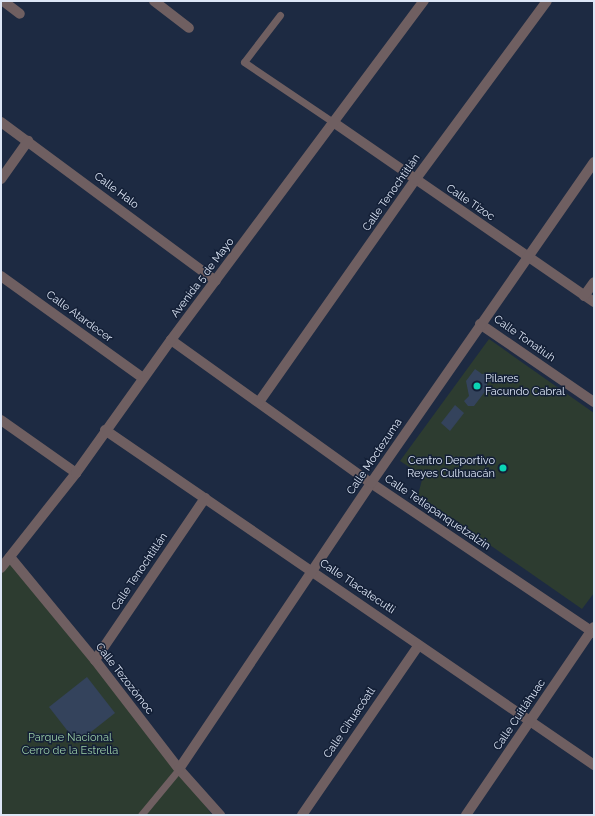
<!DOCTYPE html>
<meta charset="utf-8">
<style>
body{margin:0}
#map{position:relative;width:595px;height:816px;overflow:hidden;background:#1d2a42;font-family:Raleway,sans-serif}
div>[style]{position:absolute}
[style*='--x']{left:calc(var(--x)*1px);top:calc(var(--y)*1px);width:calc(var(--w)*1px);rotate:calc(var(--a)*1deg)}
.green>*{inset:0;background:#2d3c30}
.building>*{inset:0;background:#34435c}
.service>*{height:7px;margin:-3.5px;padding:0 3.5px;transform-origin:3.5px;border-radius:3.5px;background:#6f5f61}
.minor>*{height:10px;margin:-5px;padding:0 5px;transform-origin:5px;border-radius:5px;background:#6f5f61}
.tertiary>*{height:10px;margin:-5px;padding:0 5px;transform-origin:5px;border-radius:5px;background:#6f5f61}
.dots>*{width:11px;height:11px;translate:-50% -50%;box-sizing:border-box;border:2px solid #142037;border-radius:50%}
span{translate:-50% -50%;white-space:nowrap;text-align:center;line-height:1.15;-webkit-text-stroke:3px #142037;paint-order:stroke}
.street-label{font-size:11px;color:#dde6f6}
.poi-label{font-size:11px;color:#dde6f6}
.left{translate:0 -50%;text-align:left}
.right{translate:-100% -50%;text-align:right}
.park-label{font-size:11px;color:#9bcda6}
.frame{position:absolute;inset:0;border:2px solid #dde6f6;pointer-events:none}
</style>
<div id="map">
<div class="green">
<i style="clip-path:polygon(489px 339px,594px 413px,594px 593px,582px 609px,418px 495px,423px 476px,400px 461px)"></i>
<i style="clip-path:polygon(10px 562px,179px 769px,212px 815px,1px 815px,1px 573px)"></i>
</div>
<div class="building">
<i style="clip-path:polygon(475px 369px,482px 374px,491px 373px,491px 382px,487px 382px,487px 389px,474px 406px,468px 406px,464px 401px,469px 396px,466px 381px)"></i>
<i style="clip-path:polygon(455px 405px,464px 413px,450px 431px,441px 423px)"></i>
<i style="clip-path:polygon(87px 677px,115px 713px,77px 743px,49px 707px)"></i>
</div>
<div class="service">
<i style="--x:280;--y:15;--w:59;--a:127.5"></i>
<i style="--x:244;--y:62;--w:107;--a:34"></i>
<i style="--x:141;--y:815;--w:60;--a:-50.4"></i>
</div>
<div class="minor">
<i style="--x:3;--y:1;--w:21;--a:37"></i>
<i style="--x:154;--y:1;--w:44;--a:37.6"></i>
<i style="--x:1;--y:122;--w:267;--a:36.5"></i>
<i style="--x:333;--y:122;--w:317;--a:34.6"></i>
<i style="--x:1;--y:179;--w:47;--a:-54.6"></i>
<i style="--x:1;--y:276;--w:175;--a:35.7"></i>
<i style="--x:584;--y:296;--w:17;--a:-54"></i>
<i style="--x:480;--y:324;--w:138;--a:34.4"></i>
<i style="--x:171;--y:340;--w:246;--a:35.6"></i>
<i style="--x:371;--y:483;--w:269;--a:33.9"></i>
<i style="--x:259;--y:402;--w:271;--a:-54.9"></i>
<i style="--x:415;--y:180;--w:222;--a:-53.6"></i>
<i style="--x:1;--y:420;--w:92;--a:35.2"></i>
<i style="--x:105;--y:430;--w:593;--a:34.41"></i>
<i style="--x:10;--y:557;--w:134;--a:50.5"></i>
<i style="--x:95;--y:660;--w:138;--a:52.4"></i>
<i style="--x:179;--y:769;--w:62;--a:48.3"></i>
<i style="--x:95;--y:660;--w:196;--a:-55.8"></i>
<i style="--x:179;--y:769;--w:344;--a:-56.1"></i>
<i style="--x:371;--y:483;--w:391;--a:-55.2"></i>
<i style="--x:302;--y:815;--w:206;--a:-55.5"></i>
<i style="--x:466;--y:815;--w:227;--a:-55.8"></i>
</div>
<div class="tertiary">
<i style="--x:1;--y:568;--w:121;--a:-51.7"></i>
<i style="--x:76;--y:473;--w:163;--a:-54.5"></i>
<i style="--x:171;--y:340;--w:423;--a:-53.3"></i>
</div>
<div class="dots">
<i style="left:477px;top:386px;background:#0bd5b5"></i>
<i style="left:503px;top:468px;background:#0bd5b5"></i>
</div>
<div class="street-label">
<span style="left:116px;top:191px;rotate:37deg">Calle Halo</span>
<span style="left:392px;top:193px;rotate:-55deg">Calle Tenochtitlán</span>
<span style="left:470px;top:203px;rotate:34deg">Calle Tízoc</span>
<span style="left:203px;top:278px;rotate:-53deg">Avenida 5 de Mayo</span>
<span style="left:79px;top:317px;rotate:36deg">Calle Atardecer</span>
<span style="left:524px;top:339px;rotate:35deg">Calle Tonatiuh</span>
<span style="left:375px;top:457px;rotate:-56deg">Calle Moctezuma</span>
<span style="left:437px;top:513px;rotate:34deg">Calle Tetlepanquetzalzin</span>
<span style="left:140px;top:572px;rotate:-56deg">Calle Tenochtitlán</span>
<span style="left:357px;top:587px;rotate:34deg">Calle Tlacatecutli</span>
<span style="left:124px;top:679px;rotate:52deg">Calle Tezozómoc</span>
<span style="left:520px;top:715px;rotate:-56deg">Calle Cuitláhuac</span>
<span style="left:350px;top:723px;rotate:-56deg">Calle Cihuacóatl</span>
</div>
<div class="poi-label">
<span class="left" style="left:485px;top:386px">Pilares<br>Facundo Cabral</span>
<span class="right" style="left:495px;top:468px">Centro Deportivo<br>Reyes Culhuacán</span>
</div>
<div class="park-label">
<span style="left:70px;top:745px">Parque Nacional<br>Cerro de la Estrella</span>
</div>
<div class="frame"></div>
</div>
